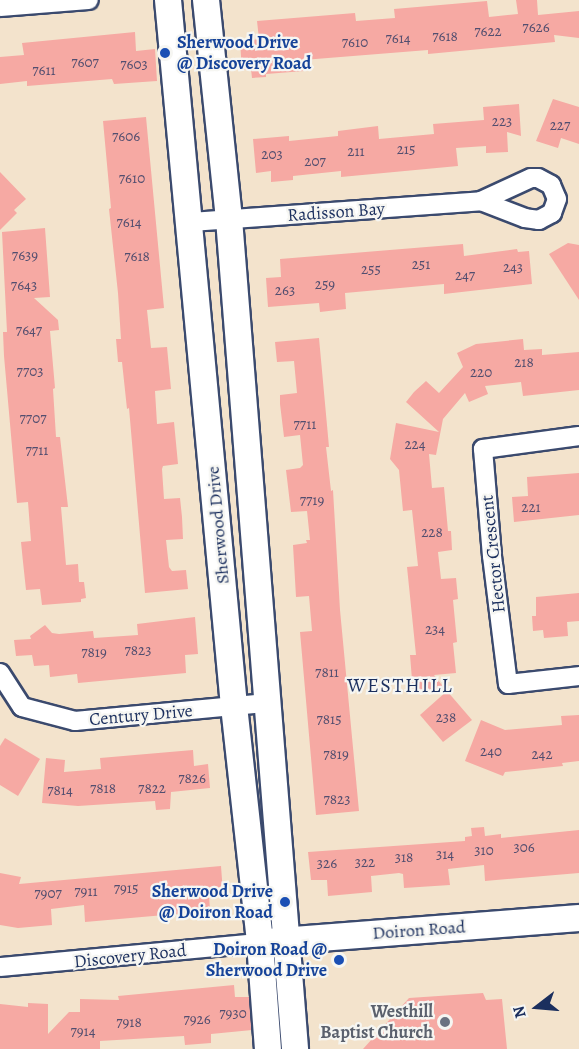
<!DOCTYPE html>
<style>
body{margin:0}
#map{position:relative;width:579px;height:1049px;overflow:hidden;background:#f3e3cc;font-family:Alegreya,serif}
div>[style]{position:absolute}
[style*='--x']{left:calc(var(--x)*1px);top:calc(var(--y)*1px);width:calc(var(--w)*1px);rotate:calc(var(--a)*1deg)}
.building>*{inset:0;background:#f6a9a3}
.roads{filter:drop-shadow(2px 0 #3b4a6e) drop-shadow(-2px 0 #3b4a6e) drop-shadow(0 2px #3b4a6e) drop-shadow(0 -2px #3b4a6e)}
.street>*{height:18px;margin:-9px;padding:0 9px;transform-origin:9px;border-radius:9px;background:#fff}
.secondary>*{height:26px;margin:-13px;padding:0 13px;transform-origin:13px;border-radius:13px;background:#fff}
.dots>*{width:16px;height:16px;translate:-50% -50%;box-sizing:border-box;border:3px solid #f6f6f2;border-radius:50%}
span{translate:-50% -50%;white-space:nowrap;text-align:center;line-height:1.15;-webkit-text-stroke:4.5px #f6f6f2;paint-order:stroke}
.number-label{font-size:15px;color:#524e6f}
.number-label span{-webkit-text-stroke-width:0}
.transit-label{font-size:18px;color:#164399;font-weight:700}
.left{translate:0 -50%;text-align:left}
.right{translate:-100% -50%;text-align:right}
.street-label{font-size:18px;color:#1b2f5e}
.worship-label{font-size:18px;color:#5b616d;font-weight:700}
.neighbourhood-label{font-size:20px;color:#1b2f5e;letter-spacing:1.5px}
.north{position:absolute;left:507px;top:977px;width:60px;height:60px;-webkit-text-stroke:4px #f6f6f2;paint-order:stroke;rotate:254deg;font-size:16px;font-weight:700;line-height:24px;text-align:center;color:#1b2f5e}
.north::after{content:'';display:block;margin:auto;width:21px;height:27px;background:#1b2f5e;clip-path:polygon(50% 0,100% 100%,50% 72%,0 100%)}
</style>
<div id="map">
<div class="building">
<i style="clip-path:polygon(516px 0,537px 0,538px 15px,579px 11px,579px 38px,554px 35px,555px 42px,428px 54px,428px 50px,303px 60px,304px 71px,266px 74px,266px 77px,252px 78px,251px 69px,242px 70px,240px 42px,259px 39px,257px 21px,355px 13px,356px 21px,395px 18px,394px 9px,487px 1px,489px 17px,518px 14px)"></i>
<i style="clip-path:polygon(135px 32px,136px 51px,155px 49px,157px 81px,114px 84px,112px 79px,27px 86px,27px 81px,0 84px,0 57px,24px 55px,22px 43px)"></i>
<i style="clip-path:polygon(553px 99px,579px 107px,579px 144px,561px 138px,558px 148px,536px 141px)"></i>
<i style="clip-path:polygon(519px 104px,521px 136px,507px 132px,508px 152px,486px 153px,486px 146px,456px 148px,458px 166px,341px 177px,341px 171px,293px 176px,293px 180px,271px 182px,271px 171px,256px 173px,253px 139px,289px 136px,289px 141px,338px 136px,338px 131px,378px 126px,379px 139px,434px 134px,433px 124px,484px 120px,483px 107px)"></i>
<i style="clip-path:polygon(146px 117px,164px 308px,147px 310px,151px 348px,167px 347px,171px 389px,155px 391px,157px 424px,174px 422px,178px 464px,163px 466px,162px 469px,164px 499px,180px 498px,182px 517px,183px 539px,166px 540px,169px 567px,172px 571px,186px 570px,188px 589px,145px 593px,129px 408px,127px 409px,122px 362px,118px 362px,116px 339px,121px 339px,118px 293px,109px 209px,111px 208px,103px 121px)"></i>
<i style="clip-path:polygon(0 172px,26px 199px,14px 210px,17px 213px,0 230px)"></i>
<i style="clip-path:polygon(45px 228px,50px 297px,34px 298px,58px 320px,59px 330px,50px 331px,55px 388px,53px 389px,56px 437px,60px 437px,68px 507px,61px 507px,66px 565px,78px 564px,79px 582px,84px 582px,86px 598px,81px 599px,81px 602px,42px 605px,40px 589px,26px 590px,23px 562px,21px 542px,31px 541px,28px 502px,17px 503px,4px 356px,3px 332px,7px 332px,2px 232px)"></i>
<i style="clip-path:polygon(568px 243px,579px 245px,579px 300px,549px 254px)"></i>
<i style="clip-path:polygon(463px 244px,464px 256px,517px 249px,518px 252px,529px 251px,532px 284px,444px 294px,444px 284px,345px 293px,346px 309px,320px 312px,319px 303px,268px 307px,266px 278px,281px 277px,280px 259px)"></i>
<i style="clip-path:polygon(319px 338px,329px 447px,326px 447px,331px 491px,333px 490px,340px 610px,359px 811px,316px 815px,300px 632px,312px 631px,309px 596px,296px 597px,293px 545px,307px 543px,306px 540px,310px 540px,307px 511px,291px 512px,286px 470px,300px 468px,303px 465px,300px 435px,284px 437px,280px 404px,280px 395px,297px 393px,294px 361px,277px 362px,275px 342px)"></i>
<i style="clip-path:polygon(523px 339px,524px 350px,542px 349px,542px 355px,579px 352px,579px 390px,523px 396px,521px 382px,485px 386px,488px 394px,469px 402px,465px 393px,443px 419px,436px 455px,429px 454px,432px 488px,444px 487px,448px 531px,451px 531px,452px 550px,438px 552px,441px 579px,456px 578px,458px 599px,453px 600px,457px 642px,453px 643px,456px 673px,434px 675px,445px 689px,413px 692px,410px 655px,416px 655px,407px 567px,418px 566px,412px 510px,403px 511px,399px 470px,390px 459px,396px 423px,439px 432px,406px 402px,414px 392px,426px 381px,439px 393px,463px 367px,457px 353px,476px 344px)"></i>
<i style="clip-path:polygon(579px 473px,579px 515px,514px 522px,512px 497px,528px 496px,527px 477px)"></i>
<i style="clip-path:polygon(579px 593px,579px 621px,567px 622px,568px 636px,544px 638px,543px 630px,533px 631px,532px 616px,536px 616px,536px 597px)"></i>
<i style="clip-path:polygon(195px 617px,198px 654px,185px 655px,186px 673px,78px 683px,77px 674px,50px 677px,49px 665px,34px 666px,32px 655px,16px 656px,14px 640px,31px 639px,30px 636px,45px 625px,52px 633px,59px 634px,93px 631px,94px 638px,138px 635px,137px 624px)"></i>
<i style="clip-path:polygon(447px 691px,472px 720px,443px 742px,420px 715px)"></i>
<i style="clip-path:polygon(579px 715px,579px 761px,562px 763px,563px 766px,505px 772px,503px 776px,465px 761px,481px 720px,505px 730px,562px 725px,561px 716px)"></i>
<i style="clip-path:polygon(5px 738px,40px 759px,18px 796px,0 785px,0 746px)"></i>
<i style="clip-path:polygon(193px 750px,194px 766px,208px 764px,210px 788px,171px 792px,170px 809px,156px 810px,155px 801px,78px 806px,42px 803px,46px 758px,65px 760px,64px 772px,101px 769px,100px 758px)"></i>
<i style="clip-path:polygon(484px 827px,485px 836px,501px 834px,501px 838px,579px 830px,579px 873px,485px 881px,484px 865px,448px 869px,450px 885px,404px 888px,403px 874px,399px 873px,371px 876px,372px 892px,328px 896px,327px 880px,311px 880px,308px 852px,465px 841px,465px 837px,472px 836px,471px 828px)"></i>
<i style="clip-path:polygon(221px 866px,223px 893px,209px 894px,210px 911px,85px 922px,84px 905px,51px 909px,52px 925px,18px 928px,0 925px,0 873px,21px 877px,19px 884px)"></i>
<i style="clip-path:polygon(234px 985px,235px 997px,249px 997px,252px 1030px,211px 1034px,211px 1043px,185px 1045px,184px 1036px,100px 1041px,100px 1049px,0 1049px,0 1004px,28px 1007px,28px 1003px,48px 1004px,48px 1034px,69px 1012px,80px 1012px,80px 999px,119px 1000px,118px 996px)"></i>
<i style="clip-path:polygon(483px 993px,486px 1000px,502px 999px,507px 1049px,363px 1049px,409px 998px)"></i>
</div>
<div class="roads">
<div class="street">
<i style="--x:0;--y:7;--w:89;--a:-4.5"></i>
<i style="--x:191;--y:222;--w:291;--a:-4.1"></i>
<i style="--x:481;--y:201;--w:55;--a:-24.7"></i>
<i style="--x:531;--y:178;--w:7;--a:0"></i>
<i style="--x:538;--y:178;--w:15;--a:28"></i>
<i style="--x:551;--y:185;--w:15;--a:67"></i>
<i style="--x:557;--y:199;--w:15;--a:110"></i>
<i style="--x:552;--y:213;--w:15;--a:152"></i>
<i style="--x:539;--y:220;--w:14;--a:-172"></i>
<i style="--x:525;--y:218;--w:47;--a:-158.9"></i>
<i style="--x:579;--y:436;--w:97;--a:172.3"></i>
<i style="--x:483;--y:449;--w:107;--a:85.2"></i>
<i style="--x:492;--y:556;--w:129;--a:82.9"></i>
<i style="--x:508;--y:684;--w:71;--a:-6.4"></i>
<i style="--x:0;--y:673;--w:40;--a:57.1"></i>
<i style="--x:22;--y:707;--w:55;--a:14.8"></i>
<i style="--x:75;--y:721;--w:193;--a:-5.4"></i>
<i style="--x:0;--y:967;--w:261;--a:-5.3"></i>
</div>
<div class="secondary">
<i style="--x:168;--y:0;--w:709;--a:84.66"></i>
<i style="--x:234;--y:706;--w:238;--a:83.7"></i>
<i style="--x:260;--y:943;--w:106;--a:85.7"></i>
<i style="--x:206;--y:0;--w:220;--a:84"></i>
<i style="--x:229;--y:219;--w:833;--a:85.45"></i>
<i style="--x:268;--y:942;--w:312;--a:-4.4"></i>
</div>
</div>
<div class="dots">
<i style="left:165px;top:53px;background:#1a4fb4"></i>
<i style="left:285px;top:902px;background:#1a4fb4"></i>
<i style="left:339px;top:960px;background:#1a4fb4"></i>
<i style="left:445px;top:1022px;background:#6b7280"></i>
</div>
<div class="number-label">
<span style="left:536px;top:28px">7626</span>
<span style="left:488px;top:32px">7622</span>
<span style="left:445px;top:37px">7618</span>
<span style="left:398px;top:39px">7614</span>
<span style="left:355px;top:43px">7610</span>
<span style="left:85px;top:63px">7607</span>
<span style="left:134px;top:65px">7603</span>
<span style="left:44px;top:71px">7611</span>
<span style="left:502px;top:122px">223</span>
<span style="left:560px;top:126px">227</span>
<span style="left:126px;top:137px">7606</span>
<span style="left:406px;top:150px">215</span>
<span style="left:356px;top:152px">211</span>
<span style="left:272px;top:155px">203</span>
<span style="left:315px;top:162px">207</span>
<span style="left:132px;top:179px">7610</span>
<span style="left:129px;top:223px">7614</span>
<span style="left:25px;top:256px">7639</span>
<span style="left:137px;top:257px">7618</span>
<span style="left:421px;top:265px">251</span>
<span style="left:513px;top:268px">243</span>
<span style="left:371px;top:270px">255</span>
<span style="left:465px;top:276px">247</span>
<span style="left:325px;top:285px">259</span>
<span style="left:24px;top:286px">7643</span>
<span style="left:285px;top:291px">263</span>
<span style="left:29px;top:331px">7647</span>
<span style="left:524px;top:363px">218</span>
<span style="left:30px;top:372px">7703</span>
<span style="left:481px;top:373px">220</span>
<span style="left:33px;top:419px">7707</span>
<span style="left:305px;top:425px">7711</span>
<span style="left:415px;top:445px">224</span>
<span style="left:37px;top:451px">7711</span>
<span style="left:312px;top:501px">7719</span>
<span style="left:531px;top:508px">221</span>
<span style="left:432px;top:533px">228</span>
<span style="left:435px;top:630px">234</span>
<span style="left:138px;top:651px">7823</span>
<span style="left:94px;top:653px">7819</span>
<span style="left:327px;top:673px">7811</span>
<span style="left:446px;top:718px">238</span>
<span style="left:329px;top:720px">7815</span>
<span style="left:491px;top:752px">240</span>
<span style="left:336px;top:755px">7819</span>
<span style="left:542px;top:755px">242</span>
<span style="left:192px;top:779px">7826</span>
<span style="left:103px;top:789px">7818</span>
<span style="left:152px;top:789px">7822</span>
<span style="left:60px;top:791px">7814</span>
<span style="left:337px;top:800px">7823</span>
<span style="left:524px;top:848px">306</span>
<span style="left:484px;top:851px">310</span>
<span style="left:445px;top:855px">314</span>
<span style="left:404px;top:858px">318</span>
<span style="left:365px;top:863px">322</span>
<span style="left:327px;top:864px">326</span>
<span style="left:126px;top:889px">7915</span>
<span style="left:86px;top:892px">7911</span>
<span style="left:48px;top:894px">7907</span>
<span style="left:233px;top:1014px">7930</span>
<span style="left:197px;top:1020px">7926</span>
<span style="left:129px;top:1023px">7918</span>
<span style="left:83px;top:1032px">7914</span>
</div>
<div class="transit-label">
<span class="left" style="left:177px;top:53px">Sherwood Drive<br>@ Discovery Road</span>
<span class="right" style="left:273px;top:902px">Sherwood Drive<br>@ Doiron Road</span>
<span class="right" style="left:327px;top:960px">Doiron Road @<br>Sherwood Drive</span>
</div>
<div class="street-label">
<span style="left:336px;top:212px;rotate:-4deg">Radisson Bay</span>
<span style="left:218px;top:525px;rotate:-95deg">Sherwood Drive</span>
<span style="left:493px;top:554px;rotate:-96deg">Hector Crescent</span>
<span style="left:141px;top:715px;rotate:-5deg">Century Drive</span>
<span style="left:419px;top:930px;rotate:-4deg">Doiron Road</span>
<span style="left:130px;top:956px;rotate:-6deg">Discovery Road</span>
</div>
<div class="worship-label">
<span class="right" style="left:433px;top:1022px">Westhill<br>Baptist Church</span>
</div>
<div class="neighbourhood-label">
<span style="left:400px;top:685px">WESTHILL</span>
</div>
<div class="north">N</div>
</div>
